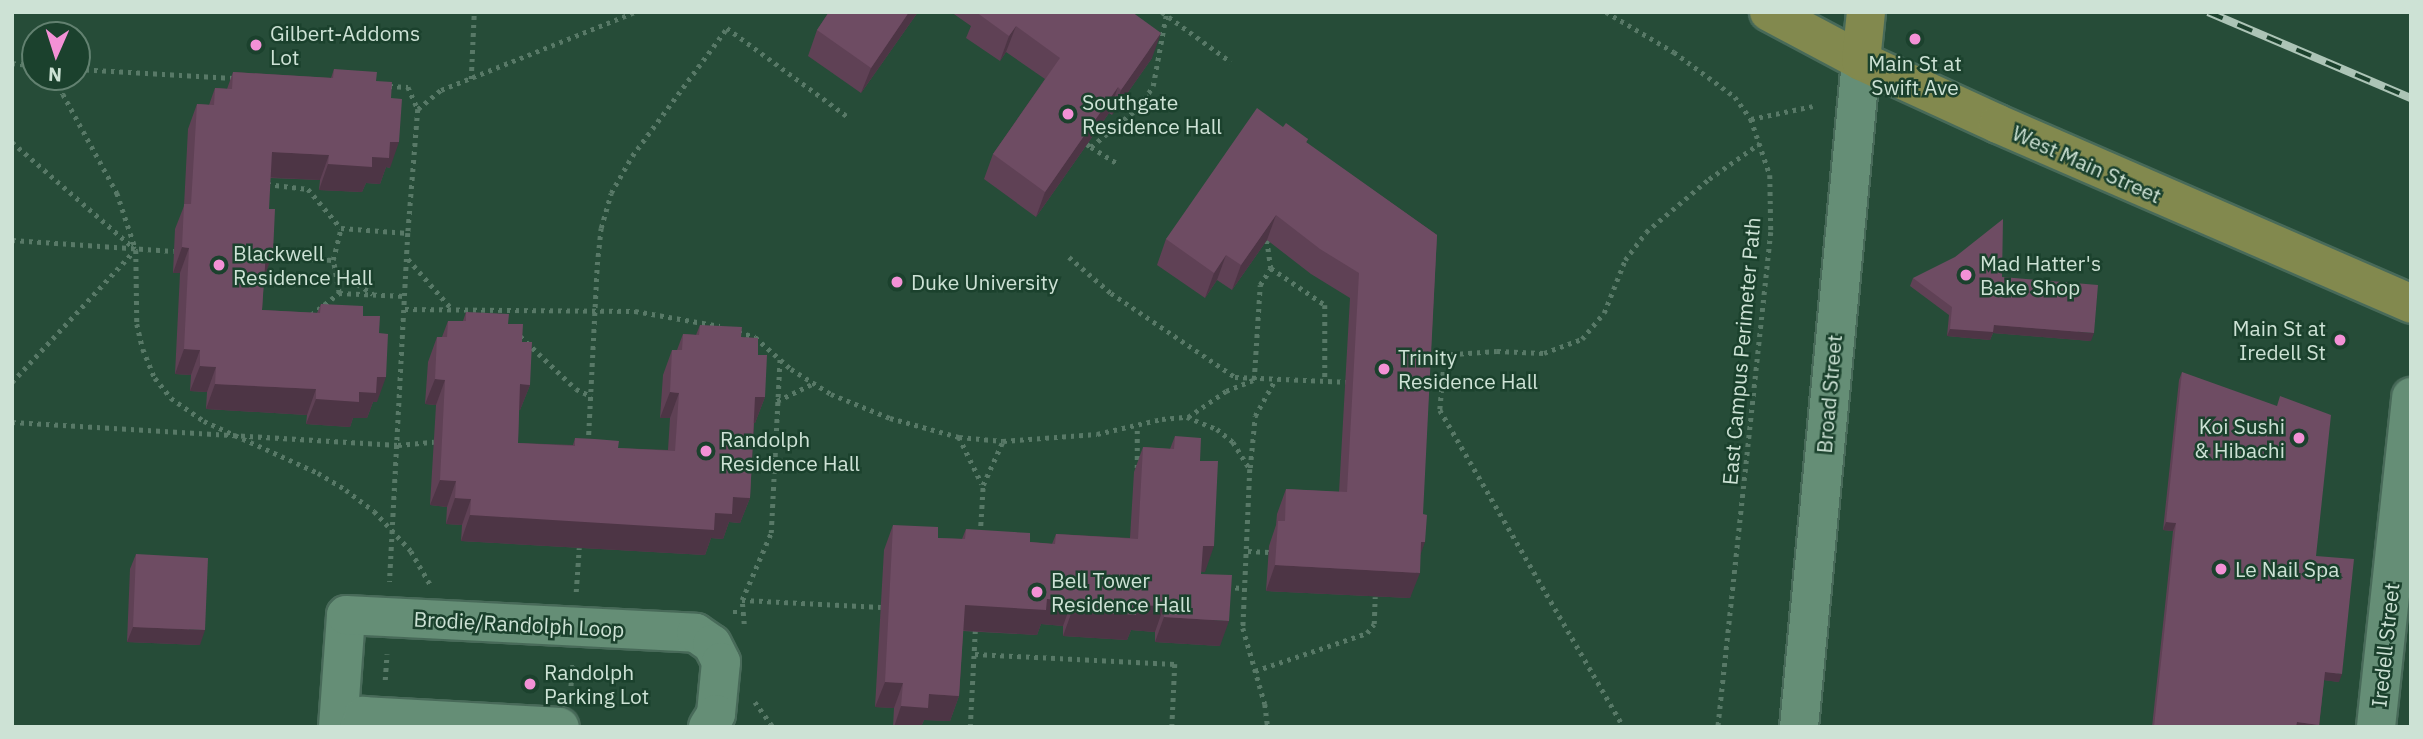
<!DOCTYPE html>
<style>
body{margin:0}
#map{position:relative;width:2423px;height:739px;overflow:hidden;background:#264c38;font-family:"IBM Plex Sans",sans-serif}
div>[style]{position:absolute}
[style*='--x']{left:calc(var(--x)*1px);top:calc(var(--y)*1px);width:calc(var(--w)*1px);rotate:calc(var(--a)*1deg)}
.path>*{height:4.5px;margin-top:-2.25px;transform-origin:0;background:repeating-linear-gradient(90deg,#587967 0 3.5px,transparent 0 8.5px)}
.roads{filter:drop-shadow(2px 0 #486a59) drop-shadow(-2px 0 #486a59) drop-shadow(0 2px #486a59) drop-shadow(0 -2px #486a59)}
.minor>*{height:38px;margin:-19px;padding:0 19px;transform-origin:19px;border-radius:19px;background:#658e76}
.major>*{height:38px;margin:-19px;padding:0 19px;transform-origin:19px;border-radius:19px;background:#82894e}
.rail>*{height:8px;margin-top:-4px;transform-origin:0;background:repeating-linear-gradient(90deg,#1b412d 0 16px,#acc4b6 0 32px);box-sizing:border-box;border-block:2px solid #acc4b6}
.wall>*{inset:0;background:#5f4155}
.shaded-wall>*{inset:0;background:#4d3545}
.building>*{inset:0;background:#6e4c63}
.dots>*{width:19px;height:19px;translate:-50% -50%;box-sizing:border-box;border:4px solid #1b412d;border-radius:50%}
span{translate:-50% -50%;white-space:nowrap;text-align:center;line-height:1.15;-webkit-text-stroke:5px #1b412d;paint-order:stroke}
.poi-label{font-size:21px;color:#cde2d5}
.left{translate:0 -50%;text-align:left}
.right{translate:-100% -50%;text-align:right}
.street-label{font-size:21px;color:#cde2d5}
.frame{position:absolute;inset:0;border:14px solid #cde2d5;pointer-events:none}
.north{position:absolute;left:21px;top:21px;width:70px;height:70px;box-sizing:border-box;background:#1b412d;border:2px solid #628170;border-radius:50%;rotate:183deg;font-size:19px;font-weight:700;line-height:28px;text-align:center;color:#cde2d5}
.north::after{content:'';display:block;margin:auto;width:24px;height:32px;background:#f391d6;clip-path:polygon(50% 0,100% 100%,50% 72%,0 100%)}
</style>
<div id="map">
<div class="path">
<i style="--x:1162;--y:12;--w:85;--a:35.9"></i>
<i style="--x:1606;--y:12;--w:79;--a:30.5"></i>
<i style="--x:1674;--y:52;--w:76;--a:36.4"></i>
<i style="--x:1735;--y:97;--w:27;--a:54"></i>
<i style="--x:1751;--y:119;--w:59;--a:71.3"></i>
<i style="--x:1770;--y:175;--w:57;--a:89"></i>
<i style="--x:1771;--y:232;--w:498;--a:96.1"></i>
<i style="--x:12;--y:63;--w:23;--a:7"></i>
<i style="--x:77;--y:69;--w:156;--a:3.3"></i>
<i style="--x:57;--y:77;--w:18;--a:71"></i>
<i style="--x:63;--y:94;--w:113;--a:61.4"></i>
<i style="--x:117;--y:193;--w:60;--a:71.6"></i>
<i style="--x:136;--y:250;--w:74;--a:89.2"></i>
<i style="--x:137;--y:324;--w:26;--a:77"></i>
<i style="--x:143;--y:349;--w:31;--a:68"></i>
<i style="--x:155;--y:378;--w:26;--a:51"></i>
<i style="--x:171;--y:398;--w:40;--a:34.9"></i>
<i style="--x:204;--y:421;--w:125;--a:24.5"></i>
<i style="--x:318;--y:473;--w:33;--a:31"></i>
<i style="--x:346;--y:490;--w:35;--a:37"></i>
<i style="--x:374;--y:511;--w:54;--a:47.2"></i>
<i style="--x:411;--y:551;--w:39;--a:60"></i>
<i style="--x:471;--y:79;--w:67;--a:-87.4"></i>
<i style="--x:389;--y:86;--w:19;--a:3"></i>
<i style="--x:408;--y:87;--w:24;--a:66"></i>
<i style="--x:418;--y:109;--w:124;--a:94.6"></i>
<i style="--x:408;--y:233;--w:349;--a:93"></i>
<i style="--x:1146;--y:96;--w:14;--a:34"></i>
<i style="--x:418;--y:109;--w:30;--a:-40"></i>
<i style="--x:441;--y:90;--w:209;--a:-21.9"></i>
<i style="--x:1751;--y:119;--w:63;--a:-11.8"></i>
<i style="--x:12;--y:142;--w:163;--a:41"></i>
<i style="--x:1087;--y:144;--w:5;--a:37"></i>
<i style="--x:1091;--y:147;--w:62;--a:-39.8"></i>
<i style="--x:1139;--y:107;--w:25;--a:-56"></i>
<i style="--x:1153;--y:86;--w:72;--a:-79.6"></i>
<i style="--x:1091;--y:147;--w:31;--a:32"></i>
<i style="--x:267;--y:184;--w:41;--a:7"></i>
<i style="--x:308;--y:189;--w:51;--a:49.8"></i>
<i style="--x:341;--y:228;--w:67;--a:4.3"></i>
<i style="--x:12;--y:240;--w:162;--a:3.9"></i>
<i style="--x:1267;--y:240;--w:28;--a:82"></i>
<i style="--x:268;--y:256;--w:65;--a:3.5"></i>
<i style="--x:1069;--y:257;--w:55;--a:40.6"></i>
<i style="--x:1111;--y:293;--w:150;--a:34.1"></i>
<i style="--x:1235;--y:377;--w:115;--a:2.5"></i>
<i style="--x:408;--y:259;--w:67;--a:48.7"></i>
<i style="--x:336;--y:270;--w:44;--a:33"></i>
<i style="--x:339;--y:293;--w:34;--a:-100"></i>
<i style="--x:333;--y:260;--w:33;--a:-76"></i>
<i style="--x:405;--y:309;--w:230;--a:0.5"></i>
<i style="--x:635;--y:311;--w:86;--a:10"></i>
<i style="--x:311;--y:315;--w:36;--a:-38"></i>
<i style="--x:339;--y:293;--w:66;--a:2.6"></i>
<i style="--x:738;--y:332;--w:18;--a:16"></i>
<i style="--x:755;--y:337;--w:48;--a:41.6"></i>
<i style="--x:791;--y:369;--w:47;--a:32"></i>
<i style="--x:831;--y:394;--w:64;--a:22.1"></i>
<i style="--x:890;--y:418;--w:72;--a:15.4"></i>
<i style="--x:959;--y:437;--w:44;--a:5.2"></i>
<i style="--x:1003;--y:441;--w:94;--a:-4.3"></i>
<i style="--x:1097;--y:434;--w:67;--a:-13"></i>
<i style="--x:1162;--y:419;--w:25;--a:-5"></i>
<i style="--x:1187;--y:417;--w:32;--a:22"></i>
<i style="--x:1217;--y:429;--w:21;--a:39"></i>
<i style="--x:1233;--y:442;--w:32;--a:58"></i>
<i style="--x:1250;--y:469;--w:159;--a:92.5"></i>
<i style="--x:1243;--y:628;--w:79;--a:73.9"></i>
<i style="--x:1265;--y:704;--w:23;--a:83"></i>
<i style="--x:520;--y:336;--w:77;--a:43.4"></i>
<i style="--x:576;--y:389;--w:17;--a:25"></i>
<i style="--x:1445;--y:355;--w:55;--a:95.2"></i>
<i style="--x:1440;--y:410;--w:367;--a:59.9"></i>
<i style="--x:1426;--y:356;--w:71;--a:-4"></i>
<i style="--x:1497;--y:351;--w:47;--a:2.4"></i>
<i style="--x:1544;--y:353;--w:40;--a:-20.2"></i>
<i style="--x:1582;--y:339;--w:34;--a:-50"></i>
<i style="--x:1604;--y:313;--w:57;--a:-68.4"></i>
<i style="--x:1625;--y:260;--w:35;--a:-53"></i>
<i style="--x:1646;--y:232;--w:82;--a:-40.1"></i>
<i style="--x:1709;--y:179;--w:62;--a:-35.2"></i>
<i style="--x:1254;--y:380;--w:95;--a:-86.4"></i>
<i style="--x:1260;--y:285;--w:20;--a:-57"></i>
<i style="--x:1271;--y:268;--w:65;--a:34.4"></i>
<i style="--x:1325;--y:305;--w:76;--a:90"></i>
<i style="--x:12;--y:382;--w:180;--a:-47"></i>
<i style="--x:1425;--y:384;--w:17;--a:3"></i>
<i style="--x:777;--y:401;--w:39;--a:-26"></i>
<i style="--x:1188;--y:417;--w:46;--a:-34.4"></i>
<i style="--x:1226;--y:391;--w:29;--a:-22"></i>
<i style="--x:12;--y:422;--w:387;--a:3.4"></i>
<i style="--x:398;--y:445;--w:36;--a:-5"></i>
<i style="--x:959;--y:437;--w:52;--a:63.9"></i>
<i style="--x:588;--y:443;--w:178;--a:-87.1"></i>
<i style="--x:597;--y:265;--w:37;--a:-84"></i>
<i style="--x:601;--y:228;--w:36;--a:-74"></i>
<i style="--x:611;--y:193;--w:43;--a:-60.4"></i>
<i style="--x:632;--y:156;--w:159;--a:-53.4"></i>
<i style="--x:727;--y:28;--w:150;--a:36.3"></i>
<i style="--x:747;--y:460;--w:27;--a:0"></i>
<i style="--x:1137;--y:468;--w:41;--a:-90"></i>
<i style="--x:1250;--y:468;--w:52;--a:-84.5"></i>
<i style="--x:1255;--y:416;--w:41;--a:-60.9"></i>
<i style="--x:980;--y:534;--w:49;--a:-86.5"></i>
<i style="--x:983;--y:485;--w:48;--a:-65.6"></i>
<i style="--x:1248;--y:551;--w:21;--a:3"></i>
<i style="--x:1227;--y:587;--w:16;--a:4"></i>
<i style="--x:576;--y:592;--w:44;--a:-86.1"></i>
<i style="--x:742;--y:600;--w:139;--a:2.9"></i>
<i style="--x:733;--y:612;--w:9;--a:0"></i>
<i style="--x:744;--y:624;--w:24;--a:-95"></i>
<i style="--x:742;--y:600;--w:73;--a:-66.6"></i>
<i style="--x:771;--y:533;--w:175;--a:-87.1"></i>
<i style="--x:975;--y:654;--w:200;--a:2.9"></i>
<i style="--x:1175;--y:664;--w:63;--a:92.7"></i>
<i style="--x:1255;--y:671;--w:118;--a:-18.7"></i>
<i style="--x:1367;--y:633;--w:11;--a:-52"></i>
<i style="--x:1374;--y:624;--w:27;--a:-88"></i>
<i style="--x:385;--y:680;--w:26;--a:-86"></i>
<i style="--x:570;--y:694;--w:33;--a:-85"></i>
<i style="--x:755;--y:702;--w:31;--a:54"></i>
<i style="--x:970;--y:727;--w:96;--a:-87"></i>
</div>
<div class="roads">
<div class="minor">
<i style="--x:338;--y:727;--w:112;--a:-85.9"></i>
<i style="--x:346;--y:615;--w:350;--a:2.9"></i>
<i style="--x:696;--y:633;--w:19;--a:35"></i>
<i style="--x:712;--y:644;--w:20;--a:63"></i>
<i style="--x:721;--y:662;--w:52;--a:95.5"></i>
<i style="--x:716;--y:714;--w:15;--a:122"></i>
<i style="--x:359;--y:727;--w:12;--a:-70"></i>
<i style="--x:363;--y:716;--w:197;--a:3.2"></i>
<i style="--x:1799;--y:727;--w:669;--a:-84.68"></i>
<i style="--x:2376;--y:727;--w:332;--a:-83.9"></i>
</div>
<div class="major">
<i style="--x:1769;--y:12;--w:104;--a:28"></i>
<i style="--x:1861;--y:61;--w:151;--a:24.7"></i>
<i style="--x:1998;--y:124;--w:451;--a:23.5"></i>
<i style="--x:1861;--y:61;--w:49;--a:-84.2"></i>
</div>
</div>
<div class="rail">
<i style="--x:2208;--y:12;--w:220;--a:23"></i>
</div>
<div class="wall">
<i style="clip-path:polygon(829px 12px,918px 12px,861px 93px,808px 56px,817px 30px)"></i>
<i style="clip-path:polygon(951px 12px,1132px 12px,1152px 58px,1112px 115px,1109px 113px,1036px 217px,984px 179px,993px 154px,1045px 79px,1006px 52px,1000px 61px,966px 38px,971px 26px)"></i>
<i style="clip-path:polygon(334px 69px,376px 81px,390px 168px,386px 167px,380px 184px,366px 183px,362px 192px,319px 190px,320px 180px,270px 178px,262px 310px,317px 313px,321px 304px,363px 316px,377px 402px,373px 402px,367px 418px,353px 418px,350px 427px,306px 424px,307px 415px,206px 409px,207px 392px,190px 391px,191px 375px,175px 374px,180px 273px,173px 273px,175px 229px,184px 206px,188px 129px,197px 104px,209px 105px,215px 88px,227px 89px,233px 72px,331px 78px)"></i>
<i style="clip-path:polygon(1283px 127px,1308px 139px,1306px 143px,1437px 235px,1420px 555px,1410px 598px,1266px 591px,1269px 546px,1276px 525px,1277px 514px,1286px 489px,1339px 492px,1350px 298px,1311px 274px,1267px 240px,1232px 290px,1217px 280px,1205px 298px,1157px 265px,1166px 239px)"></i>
<i style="clip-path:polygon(2002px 277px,2091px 341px,1993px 333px,1990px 340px,1947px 336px,1949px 315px,1910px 286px,1913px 278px)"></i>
<i style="clip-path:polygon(466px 312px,508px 324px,522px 342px,530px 385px,520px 410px,519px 410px,518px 443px,573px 445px,575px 438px,618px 448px,668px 450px,670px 418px,660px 418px,663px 375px,672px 350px,677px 350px,683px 334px,696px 335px,700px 325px,741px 337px,758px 355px,765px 397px,755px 423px,754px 423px,750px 498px,740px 523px,729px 522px,723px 539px,711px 538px,705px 555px,461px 541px,462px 525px,446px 524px,447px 507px,430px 505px,436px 405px,425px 404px,428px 362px,437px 337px,442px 337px,448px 321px,463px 321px)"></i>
<i style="clip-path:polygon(2182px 372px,2316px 556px,2339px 682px,2324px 680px,2319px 727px,2152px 727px,2173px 531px,2163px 530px,2179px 380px)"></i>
<i style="clip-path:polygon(1175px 436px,1200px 461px,1205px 572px,1201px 571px,1201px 574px,1220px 646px,1155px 642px,1155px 632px,1131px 630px,1127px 640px,1063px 636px,1063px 626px,1041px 624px,1037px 635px,963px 631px,959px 696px,950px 721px,924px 720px,921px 727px,893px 727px,894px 708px,875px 707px,884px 550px,893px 525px,938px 538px,962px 539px,966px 529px,1030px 542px,1052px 544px,1056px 534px,1130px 538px,1134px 472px,1143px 447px,1170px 449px)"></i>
<i style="clip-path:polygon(136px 554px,200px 645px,127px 642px,130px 569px)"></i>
</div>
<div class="shaded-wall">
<i style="clip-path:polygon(909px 12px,918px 12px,861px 93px,871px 68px)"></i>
<i style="clip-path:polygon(1016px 26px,1006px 52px,1000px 61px,1009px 36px)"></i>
<i style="clip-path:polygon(1161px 33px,1152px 58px,1112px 115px,1121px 90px)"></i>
<i style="clip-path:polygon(1118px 87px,1109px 113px,1036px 217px,1045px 192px)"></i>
<i style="clip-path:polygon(390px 142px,399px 142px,390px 168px,386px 167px,380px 184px,366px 183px,362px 192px,319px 190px,328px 164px,372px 157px)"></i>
<i style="clip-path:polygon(272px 152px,329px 155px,320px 180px,262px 177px)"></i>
<i style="clip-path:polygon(1276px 215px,1267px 240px,1232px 290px,1241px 265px)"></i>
<i style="clip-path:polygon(182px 247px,189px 248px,180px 273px,173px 273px)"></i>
<i style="clip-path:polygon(266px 252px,273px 253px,264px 278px)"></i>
<i style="clip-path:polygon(1226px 255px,1217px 280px,1205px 298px,1214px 273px)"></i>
<i style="clip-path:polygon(1994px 325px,2094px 333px,2091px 341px,1993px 333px,1990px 340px,1947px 336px,1950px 329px)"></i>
<i style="clip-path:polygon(184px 349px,200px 350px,191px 375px,175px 374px)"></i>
<i style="clip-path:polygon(200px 366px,216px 367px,207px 392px,190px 391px)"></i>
<i style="clip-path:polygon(377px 377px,386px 377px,377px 402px,373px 402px,367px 418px,353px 418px,350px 427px,306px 424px,316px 399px,359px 392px)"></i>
<i style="clip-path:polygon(435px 379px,445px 380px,436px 405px,425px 404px)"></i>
<i style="clip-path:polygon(215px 384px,316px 389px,307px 415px,206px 409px)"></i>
<i style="clip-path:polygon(520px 384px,530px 385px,520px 410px,511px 409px)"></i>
<i style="clip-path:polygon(670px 392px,679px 393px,670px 418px,660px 418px)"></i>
<i style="clip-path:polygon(755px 397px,765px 397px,755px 423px,746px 422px)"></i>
<i style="clip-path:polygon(440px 480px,456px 481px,447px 507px,430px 505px)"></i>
<i style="clip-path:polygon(733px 497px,750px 498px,740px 523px,729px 522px,723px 539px,711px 538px,705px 555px,461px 541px,470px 515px,715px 513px)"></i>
<i style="clip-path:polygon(455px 498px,471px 499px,462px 525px,446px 524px)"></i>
<i style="clip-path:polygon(2166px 522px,2176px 523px,2173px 531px,2163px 530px)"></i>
<i style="clip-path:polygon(1421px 542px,1425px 542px,1416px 567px)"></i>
<i style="clip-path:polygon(1203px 546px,1214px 546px,1205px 572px,1193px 571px)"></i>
<i style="clip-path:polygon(1275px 565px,1420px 573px,1410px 598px,1266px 591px)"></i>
<i style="clip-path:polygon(1047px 599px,1072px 601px,1063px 626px,1041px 624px,1037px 635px,955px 630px,965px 605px)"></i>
<i style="clip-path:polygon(1137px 605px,1164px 606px,1155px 632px,1131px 630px,1127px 640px,1063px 636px,1072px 611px)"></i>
<i style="clip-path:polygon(1164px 617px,1229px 621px,1220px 646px,1155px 642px)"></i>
<i style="clip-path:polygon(133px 627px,205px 630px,200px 645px,127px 642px)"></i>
<i style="clip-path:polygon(2325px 672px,2342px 674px,2339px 682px,2322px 680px)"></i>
<i style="clip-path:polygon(885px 682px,903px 683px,894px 708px,875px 707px)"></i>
<i style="clip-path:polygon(929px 694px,959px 696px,950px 721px,924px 720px,921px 727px,894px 727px,901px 706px)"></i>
<i style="clip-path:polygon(2297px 722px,2319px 725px,2319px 727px,2295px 727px)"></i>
</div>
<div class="building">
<i style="clip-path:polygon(829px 12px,909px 12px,871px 68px,817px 30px)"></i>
<i style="clip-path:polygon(976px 12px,1132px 12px,1161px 33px,1121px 90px,1118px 87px,1045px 192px,993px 154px,1060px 58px,1016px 26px,1009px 36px)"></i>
<i style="clip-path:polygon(334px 69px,377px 72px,376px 81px,392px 82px,391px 98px,402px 99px,399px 142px,390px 142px,389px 158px,372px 157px,372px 167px,328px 164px,329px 155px,272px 152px,269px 209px,275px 209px,273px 253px,266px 252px,262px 310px,320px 313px,321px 304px,363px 306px,363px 316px,380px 316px,379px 333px,388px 334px,386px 377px,377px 377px,376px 393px,359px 392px,359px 402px,316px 399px,316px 389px,215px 384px,216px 367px,200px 366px,200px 350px,184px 349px,189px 248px,182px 247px,184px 204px,191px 204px,197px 104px,214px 105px,215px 88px,232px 89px,233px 72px,333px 78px)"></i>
<i style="clip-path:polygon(1257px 108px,1283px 127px,1286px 123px,1308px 139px,1306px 142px,1437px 235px,1423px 514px,1427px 515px,1425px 542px,1421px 542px,1420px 573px,1275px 565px,1278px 521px,1285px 521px,1286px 489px,1347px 492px,1359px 273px,1320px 249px,1276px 215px,1241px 265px,1226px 255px,1214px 273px,1166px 239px)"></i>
<i style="clip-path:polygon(2003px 219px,2002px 277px,2098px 285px,2094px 333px,1994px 325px,1993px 332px,1950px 329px,1952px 307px,1913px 278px,1955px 257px)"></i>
<i style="clip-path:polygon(466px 312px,509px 314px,508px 324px,523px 324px,522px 342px,532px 342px,530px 385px,520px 384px,518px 443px,575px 446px,575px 438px,595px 439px,619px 441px,618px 448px,675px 451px,679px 393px,670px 392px,672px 350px,682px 350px,683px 334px,699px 335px,700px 325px,742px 327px,741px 337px,758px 338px,758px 355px,767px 355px,765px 397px,755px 397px,750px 498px,733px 497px,732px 514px,715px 513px,714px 530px,470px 515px,471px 499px,455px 498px,456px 481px,440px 480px,445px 380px,435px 379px,437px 337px,447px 337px,448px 321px,466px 321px)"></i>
<i style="clip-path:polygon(2182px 372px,2277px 406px,2280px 396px,2331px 415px,2316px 556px,2354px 559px,2342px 674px,2325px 672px,2319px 725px,2297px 722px,2296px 727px,2154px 727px,2176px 523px,2166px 522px)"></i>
<i style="clip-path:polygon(1175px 436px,1201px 438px,1200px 461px,1218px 461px,1214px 546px,1203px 546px,1201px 574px,1232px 575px,1229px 621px,1164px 617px,1164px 606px,1137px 605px,1136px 615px,1072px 611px,1072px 601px,1047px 599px,1046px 610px,965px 605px,959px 696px,929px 694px,928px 708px,901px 706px,903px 683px,885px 682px,893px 525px,938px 527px,938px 538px,965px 539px,966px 529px,1030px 533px,1030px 542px,1055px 544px,1056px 534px,1138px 539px,1143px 447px,1174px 449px)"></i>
<i style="clip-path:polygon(136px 554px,208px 558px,205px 630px,133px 627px)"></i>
</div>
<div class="dots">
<i style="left:1915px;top:39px;background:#f391d6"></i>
<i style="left:256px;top:45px;background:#f391d6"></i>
<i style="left:1068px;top:114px;background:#f391d6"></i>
<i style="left:219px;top:265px;background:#f391d6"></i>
<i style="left:1966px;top:275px;background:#f391d6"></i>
<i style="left:897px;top:282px;background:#f391d6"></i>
<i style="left:2340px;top:340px;background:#f391d6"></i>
<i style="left:1384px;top:369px;background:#f391d6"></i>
<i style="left:2299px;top:438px;background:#f391d6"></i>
<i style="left:706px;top:451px;background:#f391d6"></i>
<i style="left:2221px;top:569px;background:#f391d6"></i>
<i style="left:1037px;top:592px;background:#f391d6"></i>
<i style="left:530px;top:684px;background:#f391d6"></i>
</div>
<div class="poi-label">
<span class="left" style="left:270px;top:45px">Gilbert-Addoms<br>Lot</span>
<span style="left:1915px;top:75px">Main St at<br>Swift Ave</span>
<span class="left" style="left:1082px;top:114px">Southgate<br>Residence Hall</span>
<span class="left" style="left:233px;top:265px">Blackwell<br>Residence Hall</span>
<span class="left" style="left:1980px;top:275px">Mad Hatter's<br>Bake Shop</span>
<span class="left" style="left:911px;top:282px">Duke University</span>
<span class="right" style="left:2326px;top:340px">Main St at<br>Iredell St</span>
<span class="left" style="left:1398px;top:369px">Trinity<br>Residence Hall</span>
<span class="right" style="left:2285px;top:438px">Koi Sushi<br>&amp; Hibachi</span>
<span class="left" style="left:720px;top:451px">Randolph<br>Residence Hall</span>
<span class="left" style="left:2235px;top:569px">Le Nail Spa</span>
<span class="left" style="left:1051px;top:592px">Bell Tower<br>Residence Hall</span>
<span class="left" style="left:544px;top:684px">Randolph<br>Parking Lot</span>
</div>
<div class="street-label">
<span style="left:2087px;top:164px;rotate:24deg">West Main Street</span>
<span style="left:1741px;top:351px;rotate:-85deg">East Campus Perimeter Path</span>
<span style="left:1829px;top:394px;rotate:-85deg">Broad Street</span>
<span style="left:519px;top:624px;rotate:3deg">Brodie/Randolph Loop</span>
<span style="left:2385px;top:645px;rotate:-84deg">Iredell Street</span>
</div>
<div class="frame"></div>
<div class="north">N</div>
</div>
